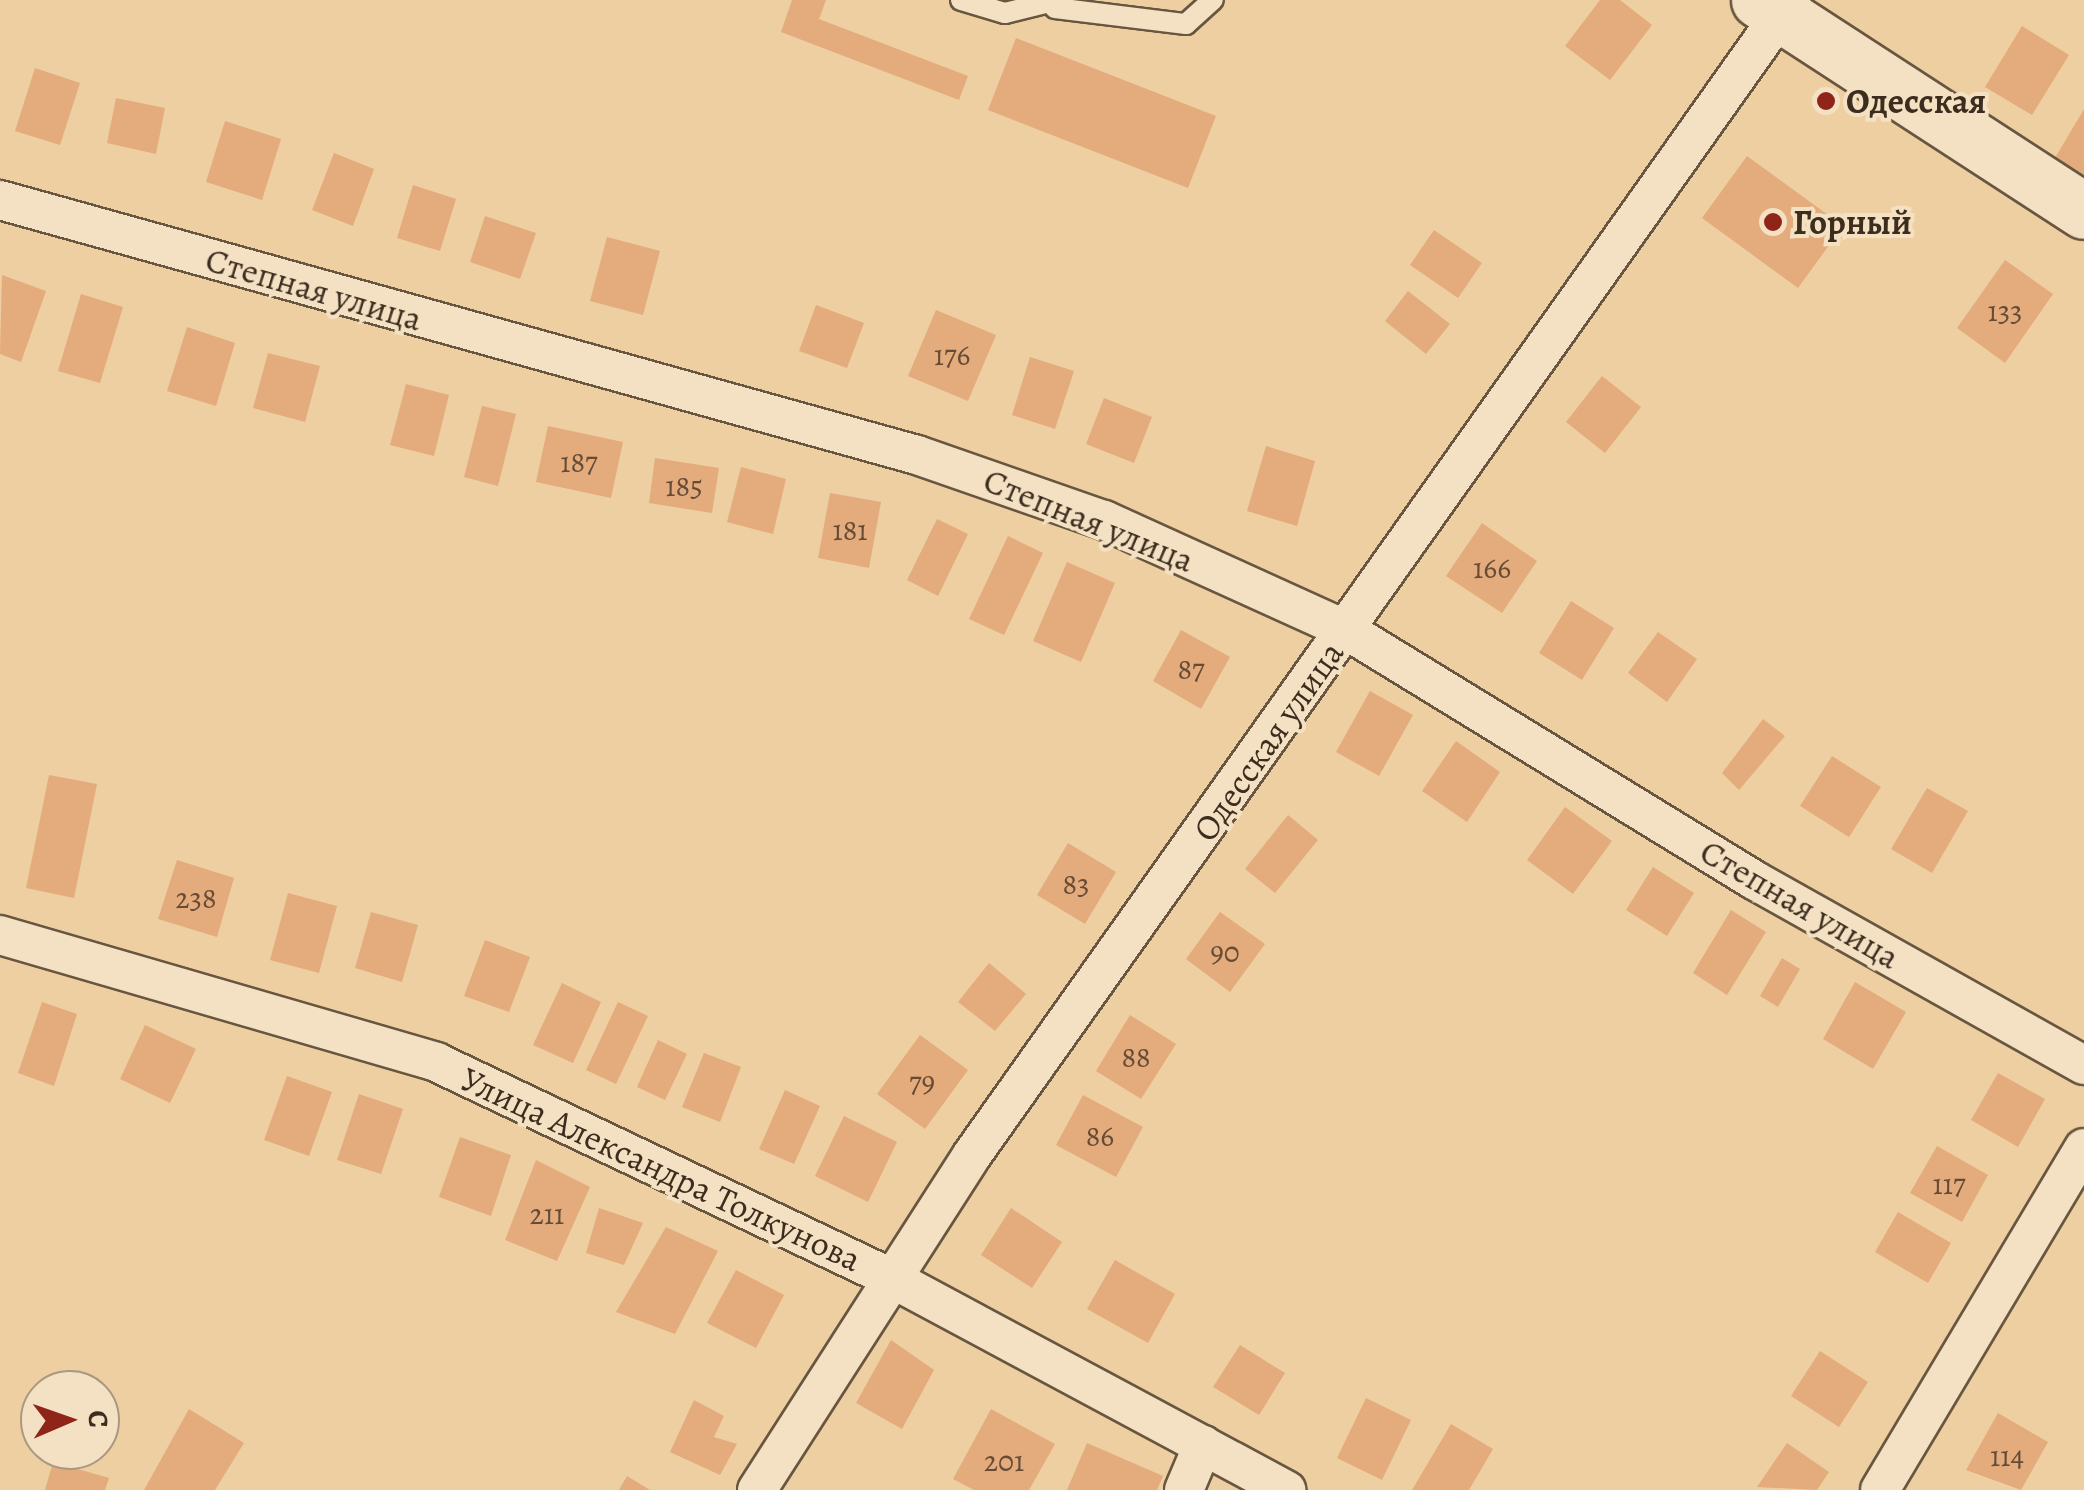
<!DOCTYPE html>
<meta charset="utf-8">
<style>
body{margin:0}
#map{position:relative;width:2084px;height:1490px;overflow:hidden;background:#eecfa1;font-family:Alegreya,serif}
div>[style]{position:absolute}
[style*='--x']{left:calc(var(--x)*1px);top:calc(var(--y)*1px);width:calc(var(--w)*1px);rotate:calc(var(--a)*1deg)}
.building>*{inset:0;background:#e4ab7c}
.roads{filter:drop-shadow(2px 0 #685640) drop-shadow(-2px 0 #685640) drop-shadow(0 2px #685640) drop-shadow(0 -2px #685640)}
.lane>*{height:20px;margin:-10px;padding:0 10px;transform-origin:10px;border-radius:10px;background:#f4e0c2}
.street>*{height:38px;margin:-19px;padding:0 19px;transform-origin:19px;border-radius:19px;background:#f4e0c2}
.secondary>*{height:55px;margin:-27.5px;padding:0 27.5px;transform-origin:27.5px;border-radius:27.5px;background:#f4e0c2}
.dots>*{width:28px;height:28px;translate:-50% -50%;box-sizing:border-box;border:5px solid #f4e0c2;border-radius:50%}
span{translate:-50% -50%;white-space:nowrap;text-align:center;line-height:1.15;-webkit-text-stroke:8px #f4e0c2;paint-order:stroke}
.number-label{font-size:30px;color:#664c36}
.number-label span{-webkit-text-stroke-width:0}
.poi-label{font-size:35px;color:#3c2d1f;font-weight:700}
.left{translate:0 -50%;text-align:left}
.street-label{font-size:35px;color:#3c2d1f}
.north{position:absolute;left:20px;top:1370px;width:100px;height:100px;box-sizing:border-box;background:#f4e0c2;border:2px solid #aa9881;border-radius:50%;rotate:88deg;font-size:28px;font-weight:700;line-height:40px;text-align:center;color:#3c2d1f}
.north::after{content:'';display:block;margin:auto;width:35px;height:45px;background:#8f2418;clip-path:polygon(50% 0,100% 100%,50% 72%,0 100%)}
</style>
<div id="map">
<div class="building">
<i style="clip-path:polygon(792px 0,826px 0,819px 19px,968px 76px,959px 100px,781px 32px)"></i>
<i style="clip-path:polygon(1600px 0,1620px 0,1652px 25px,1610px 80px,1565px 46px)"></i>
<i style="clip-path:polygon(2022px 26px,2069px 55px,2032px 115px,1985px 87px)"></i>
<i style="clip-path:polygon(1016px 38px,1216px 116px,1188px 188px,988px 110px)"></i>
<i style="clip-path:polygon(35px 68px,80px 83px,60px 145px,15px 131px)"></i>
<i style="clip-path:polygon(116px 98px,165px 108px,156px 154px,107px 143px)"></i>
<i style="clip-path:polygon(2084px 109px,2084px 180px,2052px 163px)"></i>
<i style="clip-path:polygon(225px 121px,281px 139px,262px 200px,206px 182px)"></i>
<i style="clip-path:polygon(334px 153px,374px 169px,353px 226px,312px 210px)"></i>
<i style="clip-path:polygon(1747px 156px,1843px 226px,1798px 288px,1702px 218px)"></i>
<i style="clip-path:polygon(413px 185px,456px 199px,440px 251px,397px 238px)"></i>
<i style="clip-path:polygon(485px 216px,536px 233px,520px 279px,470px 262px)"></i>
<i style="clip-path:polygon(1434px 230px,1482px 263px,1458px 298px,1410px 265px)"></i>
<i style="clip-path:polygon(607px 237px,660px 251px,643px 315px,590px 301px)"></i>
<i style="clip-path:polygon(2005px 260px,2053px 294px,2005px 363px,1957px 328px)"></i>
<i style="clip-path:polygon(2px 275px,46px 291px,21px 362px,0 354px)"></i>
<i style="clip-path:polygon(1408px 291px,1450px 324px,1426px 354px,1385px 321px)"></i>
<i style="clip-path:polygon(81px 294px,123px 307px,100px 383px,58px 371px)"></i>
<i style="clip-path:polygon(816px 305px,864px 323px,847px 368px,799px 351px)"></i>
<i style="clip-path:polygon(936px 310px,996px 335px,968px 401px,908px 376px)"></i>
<i style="clip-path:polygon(187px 327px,235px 343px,216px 406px,167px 391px)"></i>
<i style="clip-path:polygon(268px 353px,320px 366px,305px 422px,253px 408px)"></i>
<i style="clip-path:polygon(1030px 357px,1074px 371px,1055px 429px,1012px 415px)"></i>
<i style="clip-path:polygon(1602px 376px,1641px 407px,1605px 453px,1566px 422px)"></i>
<i style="clip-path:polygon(406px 384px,449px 395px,434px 456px,390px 445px)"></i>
<i style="clip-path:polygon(1104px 398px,1152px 417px,1134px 463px,1086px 444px)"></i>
<i style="clip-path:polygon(482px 406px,516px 414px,498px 486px,464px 477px)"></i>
<i style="clip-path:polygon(548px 426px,623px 442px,611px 498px,536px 482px)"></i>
<i style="clip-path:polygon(1266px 446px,1315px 461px,1297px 526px,1247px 511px)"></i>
<i style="clip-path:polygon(655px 458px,719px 468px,712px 513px,649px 503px)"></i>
<i style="clip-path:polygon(741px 467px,786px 479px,773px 534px,727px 522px)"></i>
<i style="clip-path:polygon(830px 493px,881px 502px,869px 568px,818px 558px)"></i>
<i style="clip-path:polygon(937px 519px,968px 534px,938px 596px,907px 580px)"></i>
<i style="clip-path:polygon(1482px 523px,1537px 561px,1502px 613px,1446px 576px)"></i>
<i style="clip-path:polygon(1008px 536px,1043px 553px,1004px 635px,969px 619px)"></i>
<i style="clip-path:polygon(1067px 562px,1115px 583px,1081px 662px,1033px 641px)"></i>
<i style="clip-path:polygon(1571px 601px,1614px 628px,1582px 680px,1539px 653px)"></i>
<i style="clip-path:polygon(1181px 630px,1230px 657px,1201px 709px,1153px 681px)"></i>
<i style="clip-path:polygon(1658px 632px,1697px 659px,1667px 702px,1628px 673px)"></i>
<i style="clip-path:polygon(1370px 691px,1413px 715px,1379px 776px,1336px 752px)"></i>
<i style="clip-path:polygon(1763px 719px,1785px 736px,1739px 790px,1722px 773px)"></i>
<i style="clip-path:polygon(1456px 741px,1500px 772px,1467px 822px,1422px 791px)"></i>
<i style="clip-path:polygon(1832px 756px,1881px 787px,1849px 837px,1800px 806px)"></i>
<i style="clip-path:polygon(49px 775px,97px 784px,74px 898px,26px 888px)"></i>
<i style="clip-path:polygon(1927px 788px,1968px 811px,1932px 873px,1891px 849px)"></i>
<i style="clip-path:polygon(1565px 807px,1612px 841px,1573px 894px,1527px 860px)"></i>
<i style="clip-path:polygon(1288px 815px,1318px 840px,1275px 893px,1245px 869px)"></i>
<i style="clip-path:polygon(1068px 843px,1116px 872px,1085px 924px,1037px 895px)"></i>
<i style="clip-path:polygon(177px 860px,234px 878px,217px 937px,158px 919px)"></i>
<i style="clip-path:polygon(1653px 867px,1694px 893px,1667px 936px,1626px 910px)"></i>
<i style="clip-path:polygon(288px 893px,337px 906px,319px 973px,270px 960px)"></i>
<i style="clip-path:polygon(1731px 910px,1766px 932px,1727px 995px,1693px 973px)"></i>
<i style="clip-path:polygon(371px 912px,418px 925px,402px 982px,355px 968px)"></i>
<i style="clip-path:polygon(1220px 912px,1265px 944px,1230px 992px,1186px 959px)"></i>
<i style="clip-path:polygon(485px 940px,530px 957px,509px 1012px,464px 996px)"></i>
<i style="clip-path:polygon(1782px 958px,1800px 969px,1778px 1007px,1760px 996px)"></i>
<i style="clip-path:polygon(989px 963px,1026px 994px,995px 1031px,958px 1002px)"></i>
<i style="clip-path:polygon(1855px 982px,1906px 1012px,1873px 1069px,1823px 1039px)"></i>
<i style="clip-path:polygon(562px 983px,601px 1002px,573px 1063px,533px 1045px)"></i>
<i style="clip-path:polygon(42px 1002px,77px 1014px,54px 1086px,18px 1073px)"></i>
<i style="clip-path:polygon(618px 1002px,648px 1016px,616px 1084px,586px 1070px)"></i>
<i style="clip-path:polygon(1130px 1015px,1176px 1044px,1141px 1099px,1096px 1071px)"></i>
<i style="clip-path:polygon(145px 1025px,196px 1049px,170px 1103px,120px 1079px)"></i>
<i style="clip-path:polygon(920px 1035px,968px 1070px,925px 1129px,877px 1094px)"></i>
<i style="clip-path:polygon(658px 1040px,687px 1054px,665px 1100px,637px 1087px)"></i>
<i style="clip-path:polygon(704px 1053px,741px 1067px,720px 1122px,682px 1107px)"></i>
<i style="clip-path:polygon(1998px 1073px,2045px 1099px,2018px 1147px,1971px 1120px)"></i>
<i style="clip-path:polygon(287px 1076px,332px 1092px,309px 1156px,264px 1140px)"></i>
<i style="clip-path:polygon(785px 1090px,820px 1106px,794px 1164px,759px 1149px)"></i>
<i style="clip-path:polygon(359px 1094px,403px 1109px,381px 1174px,337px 1160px)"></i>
<i style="clip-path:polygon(1083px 1095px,1143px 1127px,1116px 1177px,1056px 1145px)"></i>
<i style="clip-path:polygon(844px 1116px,897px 1142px,868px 1202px,815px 1176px)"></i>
<i style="clip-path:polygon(460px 1137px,511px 1155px,491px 1216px,439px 1197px)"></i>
<i style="clip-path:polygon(1937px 1146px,1988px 1175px,1962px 1222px,1910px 1193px)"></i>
<i style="clip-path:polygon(536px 1160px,590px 1187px,557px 1261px,505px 1240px)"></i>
<i style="clip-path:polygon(599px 1208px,643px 1223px,624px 1265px,586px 1253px)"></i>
<i style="clip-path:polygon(1011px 1208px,1062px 1242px,1032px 1288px,981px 1255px)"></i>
<i style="clip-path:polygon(1898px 1212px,1951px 1243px,1928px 1283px,1875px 1252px)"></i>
<i style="clip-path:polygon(666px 1227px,718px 1251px,675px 1334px,616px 1312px)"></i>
<i style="clip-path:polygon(1115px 1260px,1175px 1294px,1148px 1343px,1087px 1309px)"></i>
<i style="clip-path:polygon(736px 1270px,784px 1295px,756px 1348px,707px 1323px)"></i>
<i style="clip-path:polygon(891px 1340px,934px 1370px,902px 1429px,856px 1403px)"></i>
<i style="clip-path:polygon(1240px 1345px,1285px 1373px,1259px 1415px,1213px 1387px)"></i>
<i style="clip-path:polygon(1820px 1351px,1868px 1382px,1839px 1427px,1791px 1396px)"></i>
<i style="clip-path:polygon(1366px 1398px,1411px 1420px,1382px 1480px,1337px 1458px)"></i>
<i style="clip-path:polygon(694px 1400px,724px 1416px,714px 1437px,737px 1444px,720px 1475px,670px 1452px)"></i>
<i style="clip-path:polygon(189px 1409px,244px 1443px,215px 1490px,144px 1490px)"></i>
<i style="clip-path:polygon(991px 1409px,1055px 1444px,1029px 1490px,974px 1490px,953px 1479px)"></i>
<i style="clip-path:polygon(1998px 1413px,2048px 1442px,2021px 1490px,1966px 1470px)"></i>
<i style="clip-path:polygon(1451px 1424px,1493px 1449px,1469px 1490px,1412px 1490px)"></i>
<i style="clip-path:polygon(1087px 1443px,1163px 1476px,1157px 1490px,1067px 1490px)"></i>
<i style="clip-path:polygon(1787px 1443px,1829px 1472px,1817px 1490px,1757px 1487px)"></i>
<i style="clip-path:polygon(53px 1462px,109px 1478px,105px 1490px,45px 1490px)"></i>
<i style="clip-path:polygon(627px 1476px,650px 1490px,619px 1490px)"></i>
</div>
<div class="roads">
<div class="lane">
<i style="--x:961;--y:0;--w:46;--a:16.5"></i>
<i style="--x:1005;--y:13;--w:55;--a:-13.8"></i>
<i style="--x:1055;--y:8;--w:132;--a:7"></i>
<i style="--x:1186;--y:24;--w:36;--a:-42"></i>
</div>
<div class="street">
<i style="--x:0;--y:200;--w:952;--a:15.54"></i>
<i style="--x:917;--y:455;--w:198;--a:19.2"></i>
<i style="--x:1104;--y:520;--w:266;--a:24.4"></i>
<i style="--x:1346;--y:630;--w:479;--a:31.5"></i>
<i style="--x:1754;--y:880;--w:378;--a:29.3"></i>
<i style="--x:0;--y:935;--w:454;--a:16.2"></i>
<i style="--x:436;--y:1062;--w:501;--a:25.39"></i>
<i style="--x:889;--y:1277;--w:451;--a:28.2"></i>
<i style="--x:757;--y:1490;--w:398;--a:-57.3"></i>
<i style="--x:972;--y:1155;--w:1416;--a:-54.66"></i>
<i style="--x:1184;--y:1490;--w:49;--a:-67.1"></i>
<i style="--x:1880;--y:1490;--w:398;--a:-59.2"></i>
</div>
<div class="secondary">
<i style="--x:1759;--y:0;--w:387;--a:33"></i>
</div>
</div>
<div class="dots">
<i style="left:1826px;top:101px;background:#8f2418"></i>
<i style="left:1773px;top:222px;background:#8f2418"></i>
</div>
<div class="number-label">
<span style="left:2005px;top:311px">133</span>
<span style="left:952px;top:355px">176</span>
<span style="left:579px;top:462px">187</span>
<span style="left:684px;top:486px">185</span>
<span style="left:850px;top:530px">181</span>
<span style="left:1492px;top:568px">166</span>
<span style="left:1191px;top:669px">87</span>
<span style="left:1076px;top:884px">83</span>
<span style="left:196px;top:898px">238</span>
<span style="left:1225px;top:952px">90</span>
<span style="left:1136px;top:1057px">88</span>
<span style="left:922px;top:1082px">79</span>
<span style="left:1100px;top:1136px">86</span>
<span style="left:1949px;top:1184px">117</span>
<span style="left:547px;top:1214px">211</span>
<span style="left:2007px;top:1456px">114</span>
<span style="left:1004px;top:1461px">201</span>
</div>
<div class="poi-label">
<span class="left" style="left:1846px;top:101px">Одесская</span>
<span class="left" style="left:1793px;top:222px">Горный</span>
</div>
<div class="street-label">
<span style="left:314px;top:289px;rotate:16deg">Степная улица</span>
<span style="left:1089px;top:520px;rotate:22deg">Степная улица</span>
<span style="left:1268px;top:741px;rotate:-55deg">Одесская улица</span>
<span style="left:1800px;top:904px;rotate:30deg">Степная улица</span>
<span style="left:661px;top:1169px;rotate:25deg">Улица Александра Толкунова</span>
</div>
<div class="north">С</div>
</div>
